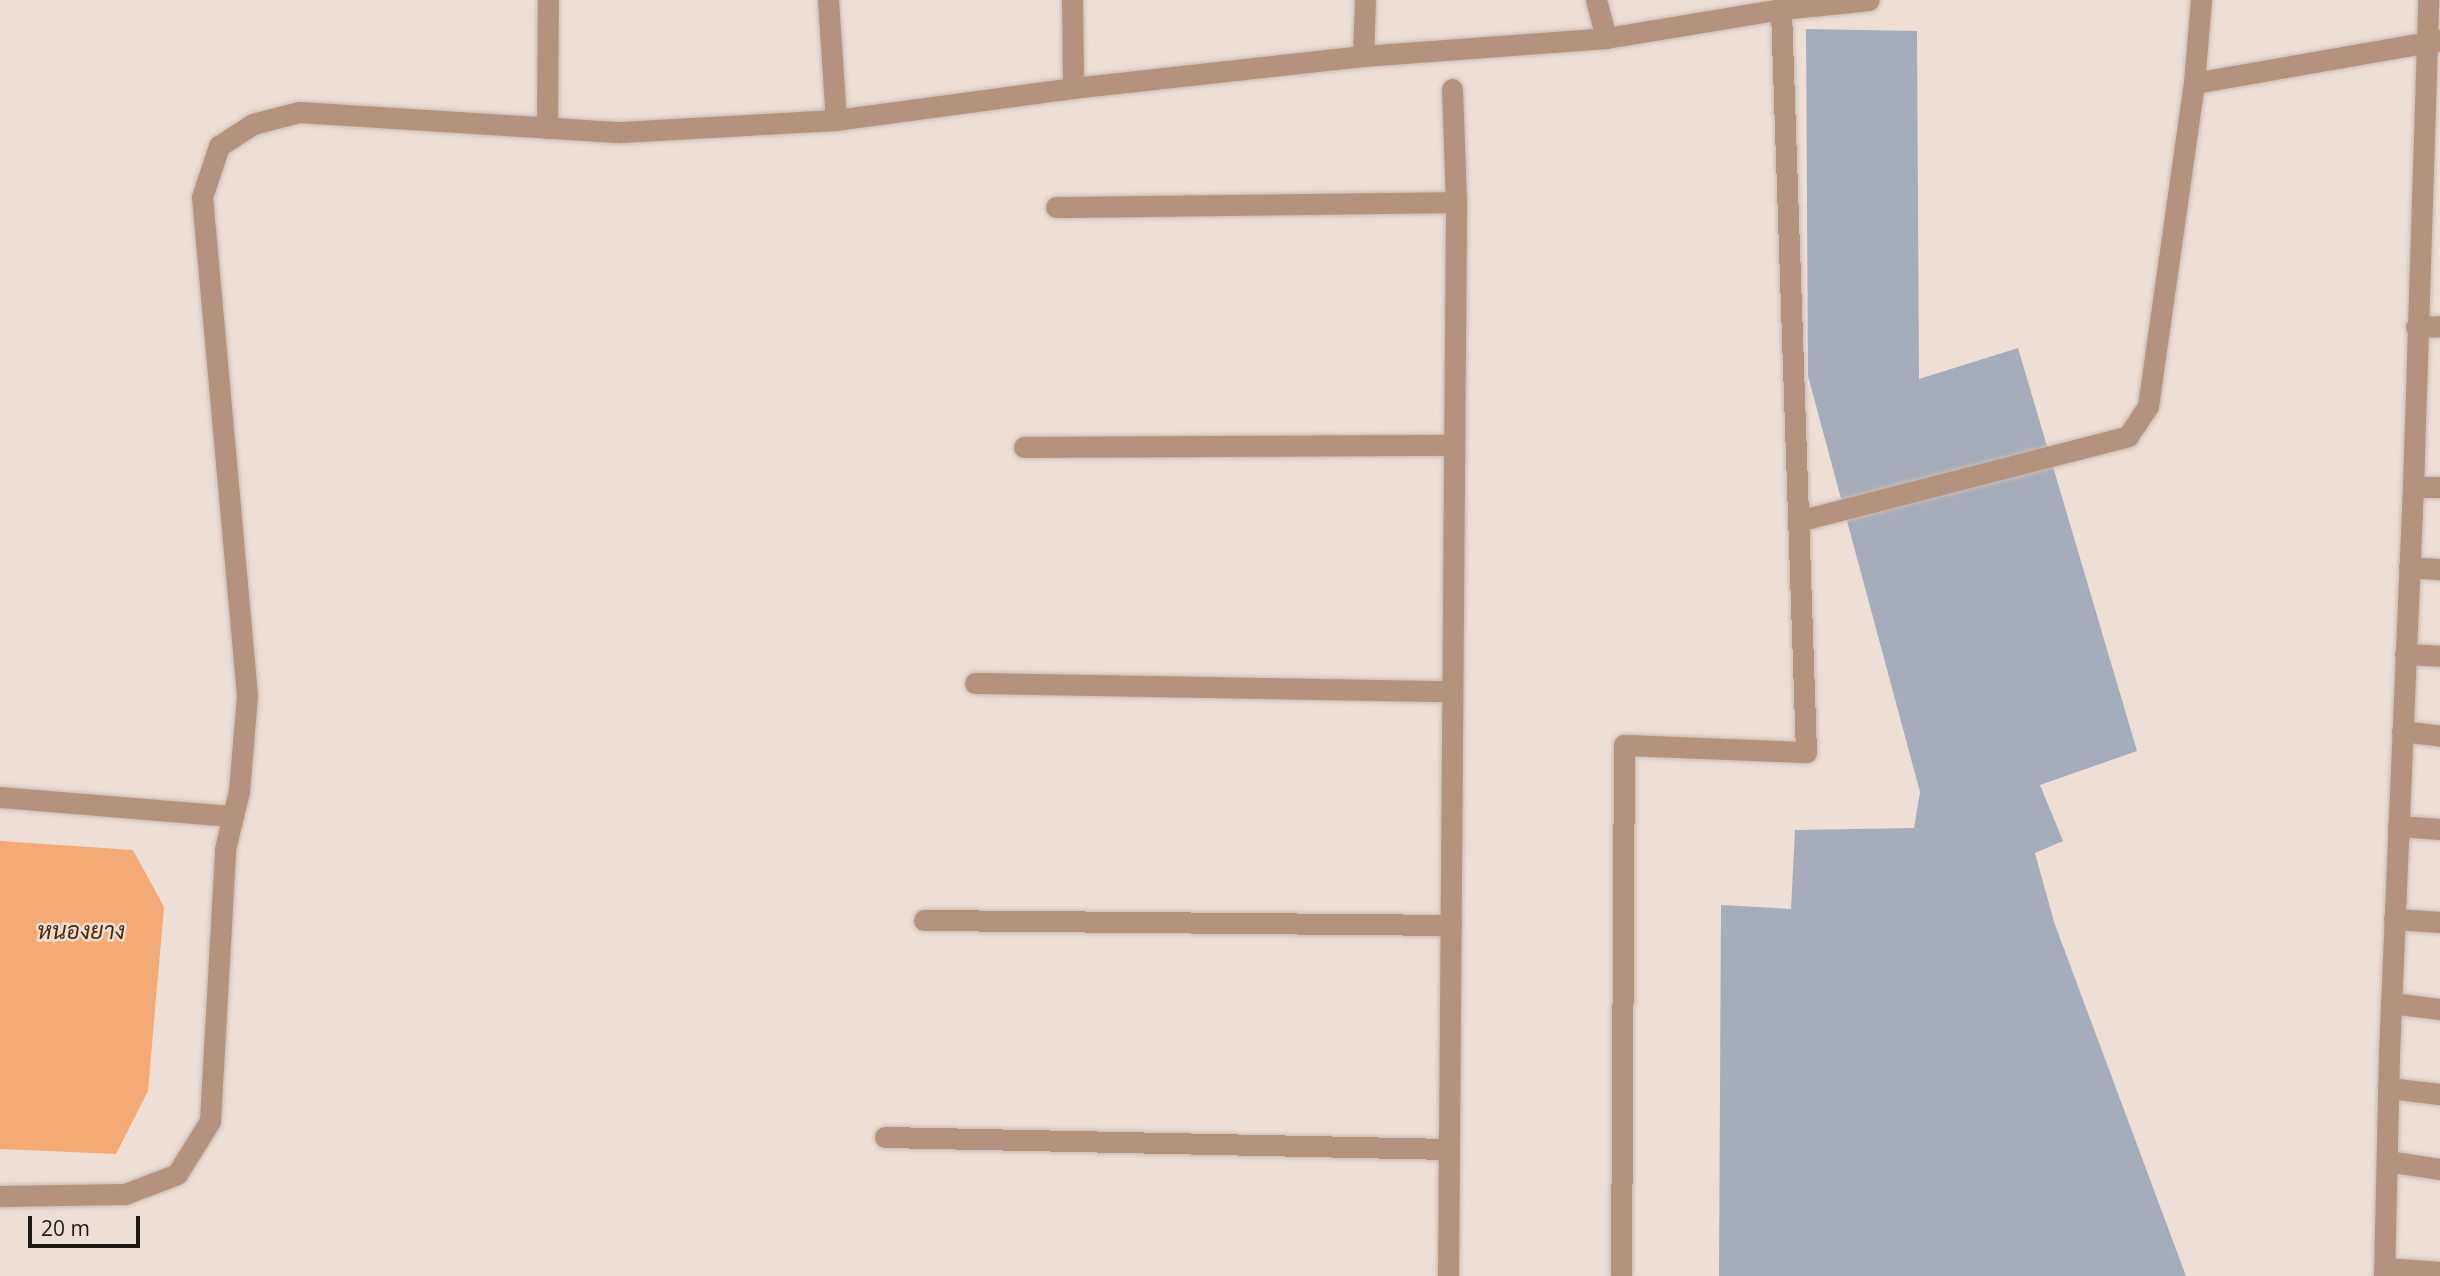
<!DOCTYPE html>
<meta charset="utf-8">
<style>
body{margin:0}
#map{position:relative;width:2440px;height:1276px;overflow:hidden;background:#eedfd6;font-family:"Open Sans",Sarabun,sans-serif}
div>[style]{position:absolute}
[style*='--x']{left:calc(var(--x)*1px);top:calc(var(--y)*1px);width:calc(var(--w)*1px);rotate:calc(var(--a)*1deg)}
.water>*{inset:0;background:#f4aa75}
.building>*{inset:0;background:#a5adba}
.roads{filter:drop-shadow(0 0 2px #c9bbb3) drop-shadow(0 0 2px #c9bbb3)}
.minor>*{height:21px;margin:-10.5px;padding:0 10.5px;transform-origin:10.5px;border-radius:10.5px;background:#b3937d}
span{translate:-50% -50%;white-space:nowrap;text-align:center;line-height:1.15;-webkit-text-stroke:5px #eedfd6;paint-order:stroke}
.water-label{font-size:23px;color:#562800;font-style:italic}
.scale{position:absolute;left:28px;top:1216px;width:112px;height:32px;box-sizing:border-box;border:4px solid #1f1916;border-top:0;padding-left:9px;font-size:21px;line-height:24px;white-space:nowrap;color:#1f1916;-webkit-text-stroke:5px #eedfd6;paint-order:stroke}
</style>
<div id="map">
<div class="water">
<i style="clip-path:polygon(0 841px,133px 850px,164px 907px,148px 1091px,116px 1154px,0 1149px)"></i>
</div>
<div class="building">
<i style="clip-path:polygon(1806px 29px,1917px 31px,1919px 379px,2018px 348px,2137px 751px,2040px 785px,2063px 841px,2035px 853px,2054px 922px,2186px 1276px,1719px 1276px,1721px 905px,1791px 909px,1795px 830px,1914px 828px,1920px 792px,1808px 376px)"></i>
</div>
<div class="roads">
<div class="minor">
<i style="--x:828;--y:0;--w:120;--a:86.2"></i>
<i style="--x:1072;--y:0;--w:88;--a:89.3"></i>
<i style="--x:1596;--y:0;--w:39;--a:75"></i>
<i style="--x:1363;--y:56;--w:56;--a:-88"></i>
<i style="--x:2194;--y:83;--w:250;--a:-9.9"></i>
<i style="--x:547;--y:128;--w:128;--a:-89.6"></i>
<i style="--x:1056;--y:207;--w:400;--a:-0.7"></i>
<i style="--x:2416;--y:327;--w:24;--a:-2"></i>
<i style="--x:1024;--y:447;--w:430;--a:-0.3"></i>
<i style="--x:2413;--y:487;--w:27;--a:0"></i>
<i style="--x:1798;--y:521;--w:341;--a:-14.4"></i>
<i style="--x:2128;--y:436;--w:36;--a:-56"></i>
<i style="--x:2148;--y:406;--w:326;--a:-81.9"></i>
<i style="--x:2194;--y:83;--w:83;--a:-85.2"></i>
<i style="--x:2409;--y:567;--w:31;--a:4"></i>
<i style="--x:2405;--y:654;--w:35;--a:3"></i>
<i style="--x:975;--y:683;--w:477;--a:1"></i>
<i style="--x:2402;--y:731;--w:38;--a:7"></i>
<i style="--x:0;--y:797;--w:233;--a:4.7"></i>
<i style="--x:2398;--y:826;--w:42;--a:4.1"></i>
<i style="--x:2394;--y:919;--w:46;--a:3.7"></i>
<i style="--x:924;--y:920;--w:527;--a:0.54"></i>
<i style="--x:2391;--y:1003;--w:49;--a:7"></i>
<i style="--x:2388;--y:1088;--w:52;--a:6.6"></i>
<i style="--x:885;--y:1137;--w:564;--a:1.22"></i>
<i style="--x:2387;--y:1161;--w:54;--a:8.6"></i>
<i style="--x:0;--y:1196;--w:125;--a:-0.9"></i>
<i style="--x:125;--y:1194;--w:56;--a:-21"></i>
<i style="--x:177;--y:1174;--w:62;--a:-58.1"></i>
<i style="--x:210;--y:1121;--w:272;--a:-86.8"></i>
<i style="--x:225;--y:849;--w:60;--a:-76.4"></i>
<i style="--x:239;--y:791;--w:96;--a:-85.2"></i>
<i style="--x:247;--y:695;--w:500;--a:-95.16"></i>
<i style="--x:202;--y:197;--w:54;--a:-71.6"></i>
<i style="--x:219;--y:146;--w:40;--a:-32.9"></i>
<i style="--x:253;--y:124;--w:48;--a:-14.6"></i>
<i style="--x:299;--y:112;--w:322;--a:3.6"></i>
<i style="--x:620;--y:132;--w:216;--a:-3.2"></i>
<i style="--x:836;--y:120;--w:239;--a:-7.7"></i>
<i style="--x:1073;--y:88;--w:292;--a:-6.3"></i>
<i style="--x:1363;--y:56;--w:244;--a:-4.2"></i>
<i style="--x:1606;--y:38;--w:177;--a:-9.4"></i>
<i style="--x:1781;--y:9;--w:88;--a:-5.8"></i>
<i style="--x:2385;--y:1268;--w:55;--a:4.2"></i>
<i style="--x:1448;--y:1276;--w:1074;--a:-89.57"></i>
<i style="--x:1456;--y:202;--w:113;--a:-92"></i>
<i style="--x:1621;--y:1276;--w:531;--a:-89.68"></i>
<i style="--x:1624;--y:745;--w:182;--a:2.2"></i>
<i style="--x:1806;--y:752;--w:743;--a:-91.93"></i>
<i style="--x:2384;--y:1276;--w:222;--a:-88.7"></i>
<i style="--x:2389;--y:1054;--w:568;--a:-87.58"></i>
<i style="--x:2413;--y:487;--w:487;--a:-88.2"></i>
</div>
</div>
<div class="water-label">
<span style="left:81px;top:930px">หนองยาง</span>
</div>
<div class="scale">20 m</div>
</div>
